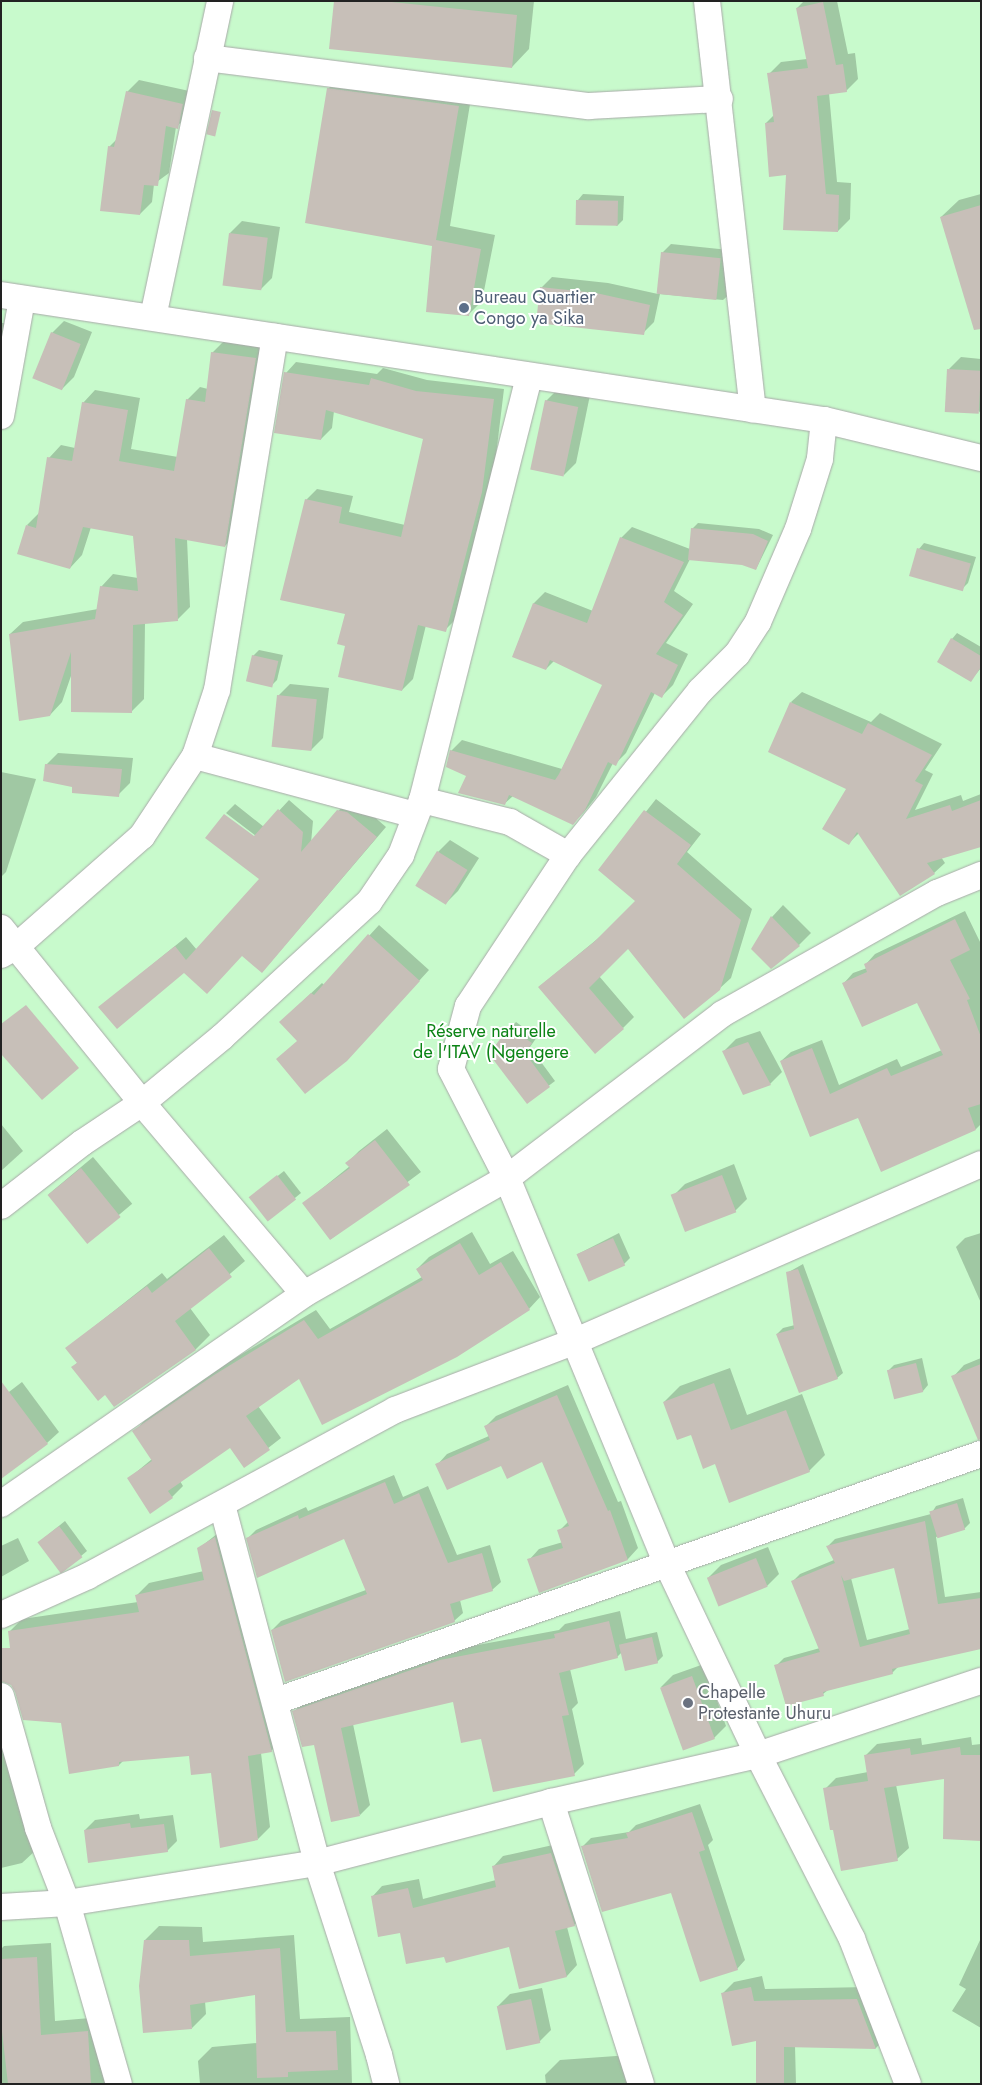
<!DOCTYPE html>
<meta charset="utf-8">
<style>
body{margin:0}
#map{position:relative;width:982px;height:2085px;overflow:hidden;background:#f2efe9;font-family:Jost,sans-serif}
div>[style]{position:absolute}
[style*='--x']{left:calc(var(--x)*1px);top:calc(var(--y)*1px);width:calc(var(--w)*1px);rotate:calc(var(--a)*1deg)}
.park>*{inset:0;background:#c8facc;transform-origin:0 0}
.shadow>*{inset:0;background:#0003;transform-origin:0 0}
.building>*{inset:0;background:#c7bfb8;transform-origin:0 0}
.roads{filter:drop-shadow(0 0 1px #a9a9a9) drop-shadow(0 0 1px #a9a9a9)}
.street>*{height:26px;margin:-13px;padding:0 13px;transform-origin:13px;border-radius:13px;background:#fff}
.dots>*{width:14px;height:14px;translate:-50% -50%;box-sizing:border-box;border:2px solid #fff;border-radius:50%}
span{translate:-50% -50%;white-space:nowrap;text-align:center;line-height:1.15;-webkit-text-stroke:4px #fff;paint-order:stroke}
.service-label{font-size:18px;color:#4e5e75}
.left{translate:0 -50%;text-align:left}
.park-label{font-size:18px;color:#0c8416}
.worship-label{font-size:18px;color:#5b616d}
.frame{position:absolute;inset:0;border:2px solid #222;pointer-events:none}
</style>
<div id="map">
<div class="park">
<i style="left:1px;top:1px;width:980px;height:2083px"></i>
</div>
<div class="shadow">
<i style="clip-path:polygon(336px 1px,534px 1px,529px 49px,512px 67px)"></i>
<i style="clip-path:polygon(804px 1px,837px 1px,848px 54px,855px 53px,858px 79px,846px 91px,829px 93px,837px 182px,851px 183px,850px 219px,838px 231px,787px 174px,766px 123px,774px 115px,769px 74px,781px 62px,807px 59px,797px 8px)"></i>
<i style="clip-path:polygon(342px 75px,472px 92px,450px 226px,495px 235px,482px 301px,468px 315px,433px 245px,328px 89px)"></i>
<i style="clip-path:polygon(139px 80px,194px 92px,189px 115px,176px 127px,169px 173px,154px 184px,152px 202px,140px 214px,109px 147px,117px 139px,127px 92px)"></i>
<i style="clip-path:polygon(583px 194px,624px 196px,623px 220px,617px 226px,578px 200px)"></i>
<i style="clip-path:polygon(981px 194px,981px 321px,941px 217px,959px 200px)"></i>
<i style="clip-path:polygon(242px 221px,280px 227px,272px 278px,260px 290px,230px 233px)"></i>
<i style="clip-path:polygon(671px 244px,729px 250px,732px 292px,723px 300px,660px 294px,654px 322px,643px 333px,541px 288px,552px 277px,608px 283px,658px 294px,662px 253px)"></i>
<i style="clip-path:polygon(64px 321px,92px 332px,74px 377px,62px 389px,52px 333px)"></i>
<i style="clip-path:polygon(1px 323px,5px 323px,1px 380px)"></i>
<i style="clip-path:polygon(225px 340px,268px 346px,237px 533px,225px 546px,187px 539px,190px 607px,178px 619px,145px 623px,144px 699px,131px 712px,72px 673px,62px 702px,50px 715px,10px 634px,23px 622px,98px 609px,101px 587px,113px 574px,138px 578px,134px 535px,91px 527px,82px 555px,70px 568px,27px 525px,39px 513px,49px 458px,61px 445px,75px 448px,83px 403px,95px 390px,140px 398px,131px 449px,178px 457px,187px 400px,200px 387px,208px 389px,212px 353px)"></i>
<i style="clip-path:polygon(961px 357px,981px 359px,981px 414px,949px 369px)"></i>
<i style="clip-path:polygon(296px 362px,377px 374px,383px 368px,427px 380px,504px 389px,493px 480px,456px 619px,445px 630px,426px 625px,413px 679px,402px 690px,347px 645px,346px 613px,306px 500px,317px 489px,353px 496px,349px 512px,405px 525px,425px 438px,334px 411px,332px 428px,321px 439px,286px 373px)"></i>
<i style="clip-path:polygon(558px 389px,590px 395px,576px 463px,564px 475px,546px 401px)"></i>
<i style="clip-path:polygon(698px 523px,759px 529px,773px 535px,756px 569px,742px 563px,690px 559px,674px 591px,693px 604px,666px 643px,688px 654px,673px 685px,662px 696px,655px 693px,626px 753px,615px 764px,613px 763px,596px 797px,584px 812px,573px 823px,513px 796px,504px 804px,468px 775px,451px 751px,462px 740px,562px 769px,604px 684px,554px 661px,546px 669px,513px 656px,534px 603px,545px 592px,593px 611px,621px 538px,632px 527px,690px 549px,692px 529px)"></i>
<i style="clip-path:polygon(924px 543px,976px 557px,968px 583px,962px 589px,919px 549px)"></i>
<i style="clip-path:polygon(957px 633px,981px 647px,981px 668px,971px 680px,952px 639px)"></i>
<i style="clip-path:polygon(259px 650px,283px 655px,277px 680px,271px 686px,253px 656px)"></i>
<i style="clip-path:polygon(290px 684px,329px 688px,323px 738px,311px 750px,278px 696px)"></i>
<i style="clip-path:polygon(802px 692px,871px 722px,880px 713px,942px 744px,925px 770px,933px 774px,915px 810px,961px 795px,963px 801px,981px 794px,981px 844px,941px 857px,945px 863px,934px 873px,859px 833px,849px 843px,847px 789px,791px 702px)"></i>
<i style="clip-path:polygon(58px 753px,133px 758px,130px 783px,118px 795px,73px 786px,46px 765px)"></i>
<i style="clip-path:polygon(1px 772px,36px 779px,6px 872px,1px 877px)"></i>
<i style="clip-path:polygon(656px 799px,701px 834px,687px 852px,752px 909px,731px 978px,719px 989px,628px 947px,599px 976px,634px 1017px,623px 1028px,539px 987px,607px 931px,636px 901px,600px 870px)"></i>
<i style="clip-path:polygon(289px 800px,313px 821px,311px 843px,348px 800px,357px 802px,386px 827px,262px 972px,243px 954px,184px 972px,99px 1008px,186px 937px,197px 950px,261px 879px,260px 839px,226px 813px,235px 804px,264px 827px)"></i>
<i style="clip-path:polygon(450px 840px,479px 858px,458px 891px,446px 903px,417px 885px,438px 852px)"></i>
<i style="clip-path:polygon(783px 905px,811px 933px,799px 945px,753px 949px,772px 917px)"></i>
<i style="clip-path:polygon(965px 911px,981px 944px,981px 1124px,976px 1129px,858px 1117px,781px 1061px,791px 1052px,822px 1040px,839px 1085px,897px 1059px,901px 1067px,942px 1050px,918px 1001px,844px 983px,853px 973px,867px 968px,866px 964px,875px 954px)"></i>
<i style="clip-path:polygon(379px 925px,429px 970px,357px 1049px,298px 1040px,291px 1012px,322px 983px,324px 985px)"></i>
<i style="clip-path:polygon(516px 1022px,537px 1037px,530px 1047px,555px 1081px,527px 1102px,510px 1028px)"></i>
<i style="clip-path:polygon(760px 1031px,782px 1072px,770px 1084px,724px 1051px,736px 1039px)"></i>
<i style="clip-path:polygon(1px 1124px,23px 1151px,1px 1171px)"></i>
<i style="clip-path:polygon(387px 1129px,421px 1172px,331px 1239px,304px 1203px,350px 1166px,347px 1163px,359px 1151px)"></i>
<i style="left:93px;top:1157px;width:61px;height:58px;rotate:50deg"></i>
<i style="clip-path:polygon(734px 1164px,747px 1199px,735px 1211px,673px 1196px,685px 1184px)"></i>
<i style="clip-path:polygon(284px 1171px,301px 1193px,268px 1220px,256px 1193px)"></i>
<i style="clip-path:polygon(472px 1232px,490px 1264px,513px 1251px,540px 1297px,529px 1309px,299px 1377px,258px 1406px,281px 1438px,245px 1466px,230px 1446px,180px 1481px,183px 1486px,172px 1497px,128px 1479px,152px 1459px,134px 1432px,145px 1420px,227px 1363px,316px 1310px,330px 1329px,422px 1277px,417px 1269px,429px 1257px)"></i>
<i style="clip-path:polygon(619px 1233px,630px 1258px,624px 1264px,578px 1254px)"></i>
<i style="clip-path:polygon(981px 1233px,981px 1303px,956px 1247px,965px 1238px)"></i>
<i style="clip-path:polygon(224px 1235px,245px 1261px,190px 1308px,210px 1335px,196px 1349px,114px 1406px,105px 1393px,73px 1367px,78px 1362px,67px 1348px,162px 1273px,167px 1279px)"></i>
<i style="clip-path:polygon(803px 1264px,843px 1373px,837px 1378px,777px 1334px,783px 1328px,795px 1325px,787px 1273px)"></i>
<i style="clip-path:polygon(922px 1358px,928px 1385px,923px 1391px,895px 1398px,888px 1371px,894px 1365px)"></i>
<i style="clip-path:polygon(981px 1358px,981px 1417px,953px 1377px,964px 1365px)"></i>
<i style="clip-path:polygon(730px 1368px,747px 1415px,802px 1394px,825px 1455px,809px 1471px,716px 1462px,664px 1402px,680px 1386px)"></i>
<i style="clip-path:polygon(22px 1382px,59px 1432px,47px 1443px,1px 1398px)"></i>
<i style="clip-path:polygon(568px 1385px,618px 1502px,621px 1501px,638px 1548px,628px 1559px,540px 1591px,529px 1560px,539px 1549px,563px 1542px,559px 1531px,569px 1521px,543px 1461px,437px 1465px,447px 1454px,489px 1436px,485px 1427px,496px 1416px)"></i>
<i style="clip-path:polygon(394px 1475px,403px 1497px,428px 1486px,457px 1555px,490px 1545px,501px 1582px,492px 1590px,460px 1600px,463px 1613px,454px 1621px,272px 1630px,281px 1621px,366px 1590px,344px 1537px,248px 1538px,256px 1530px,306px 1507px,308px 1511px)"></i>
<i style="clip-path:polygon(evenodd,963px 1498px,970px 1523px,964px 1529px,936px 1537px,945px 1597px,981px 1592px,981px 1648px,900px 1665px,892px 1673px,828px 1690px,823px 1694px,776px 1666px,784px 1658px,820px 1648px,793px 1581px,800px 1574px,834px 1560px,828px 1546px,835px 1539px,931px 1514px,936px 1506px,963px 1498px,895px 1566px,910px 1629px,867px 1640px,851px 1578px,895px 1566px)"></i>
<i style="clip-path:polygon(65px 1521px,87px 1551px,81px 1556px,39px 1542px)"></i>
<i style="clip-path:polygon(227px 1526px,284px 1738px,271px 1751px,261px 1753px,270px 1827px,258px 1839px,212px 1772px,190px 1755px,124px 1760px,119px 1765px,13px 1685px,1px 1681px,1px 1663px,13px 1661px,9px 1632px,22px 1619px,138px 1602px,137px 1595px,149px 1583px,204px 1571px,198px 1549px)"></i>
<i style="clip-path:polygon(18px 1538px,29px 1561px,1px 1577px,1px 1546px)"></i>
<i style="clip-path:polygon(768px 1547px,779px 1574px,767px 1586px,709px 1577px,721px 1565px)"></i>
<i style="clip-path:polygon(620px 1611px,626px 1639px,657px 1632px,663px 1656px,657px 1662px,622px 1652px,617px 1657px,570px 1669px,578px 1703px,572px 1709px,584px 1764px,574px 1774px,482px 1738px,454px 1700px,353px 1724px,370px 1805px,360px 1815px,294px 1712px,304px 1701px,451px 1650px,559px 1630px,565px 1624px)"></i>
<i style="clip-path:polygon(704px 1664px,726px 1726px,714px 1738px,661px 1687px,673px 1675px)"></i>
<i style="clip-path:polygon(1px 1696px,35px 1851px,22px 1863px,1px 1868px)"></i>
<i style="clip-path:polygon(971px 1737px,972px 1745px,981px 1744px,981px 1839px,945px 1777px,896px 1785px,909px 1848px,897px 1859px,825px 1789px,836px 1778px,868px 1772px,866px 1755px,877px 1744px,921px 1738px,922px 1745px)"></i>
<i style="clip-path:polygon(700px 1804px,713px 1840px,708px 1845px,745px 1960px,737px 1969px,672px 1892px,582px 1847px,591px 1838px,629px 1832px,636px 1825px)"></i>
<i style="clip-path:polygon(139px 1814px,140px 1819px,173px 1815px,177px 1841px,167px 1851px,85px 1830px,95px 1820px)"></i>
<i style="clip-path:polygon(562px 1843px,585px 1915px,574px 1925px,567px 1927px,577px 1965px,567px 1976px,520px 1987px,510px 1945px,445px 1955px,401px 1931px,372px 1897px,382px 1886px,419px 1879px,423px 1899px,496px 1880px,493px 1867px,503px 1856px)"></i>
<i style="clip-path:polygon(159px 1926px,202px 1927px,203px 1942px,294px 1935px,300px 2019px,350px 2017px,352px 2084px,200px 2084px,198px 2061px,212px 2047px,257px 2043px,256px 1993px,205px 2001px,206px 2014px,192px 2028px,145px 1940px)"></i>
<i style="clip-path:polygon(981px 1938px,981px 2028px,952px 2011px,966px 1989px,959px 1985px)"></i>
<i style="clip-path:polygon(51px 1943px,55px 2021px,102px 2017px,107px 2084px,1px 2084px,1px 1949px,4px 1946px)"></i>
<i style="clip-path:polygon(762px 1976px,765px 1989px,868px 1987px,887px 2036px,876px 2048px,795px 2046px,796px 2084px,757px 2084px,757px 2039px,722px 1994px,734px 1982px)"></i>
<i style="clip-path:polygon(542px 1988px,551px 2030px,539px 2042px,498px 2006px,510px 1994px)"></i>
<i style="clip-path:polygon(630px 2055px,635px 2084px,546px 2084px,545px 2075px,560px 2060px)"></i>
</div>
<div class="building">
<i style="clip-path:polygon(334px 1px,382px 1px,517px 15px,512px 68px,329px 49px)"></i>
<i style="clip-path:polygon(823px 2px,836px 65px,843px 64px,847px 92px,817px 96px,826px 194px,839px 195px,838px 232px,783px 230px,786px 175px,769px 177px,765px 123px,774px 122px,767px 73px,808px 68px,796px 8px)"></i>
<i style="clip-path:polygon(327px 88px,459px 106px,436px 240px,481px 249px,469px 316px,426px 312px,432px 246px,305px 223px)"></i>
<i style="clip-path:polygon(126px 91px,183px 104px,178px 129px,166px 126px,158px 186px,144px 185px,140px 215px,100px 211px,108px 146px,114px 147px)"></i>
<i style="left:212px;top:110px;width:9px;height:25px;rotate:13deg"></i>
<i style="left:576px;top:200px;width:42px;height:25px;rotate:1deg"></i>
<i style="clip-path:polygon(981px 205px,981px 329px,974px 330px,940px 217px)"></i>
<i style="left:229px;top:233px;width:39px;height:53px;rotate:7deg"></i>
<i style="left:661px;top:252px;width:60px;height:42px;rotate:6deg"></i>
<i style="clip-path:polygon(540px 287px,596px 293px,650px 305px,644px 335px,536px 323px)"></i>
<i style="left:51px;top:332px;width:32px;height:50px;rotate:22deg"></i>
<i style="clip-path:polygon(211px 352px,256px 358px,225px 547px,175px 538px,178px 621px,133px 625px,132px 713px,71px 712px,71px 652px,50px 716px,19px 721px,9px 634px,95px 619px,100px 586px,138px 591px,133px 536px,83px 527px,70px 569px,17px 554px,26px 525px,36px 528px,47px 457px,72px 461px,82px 402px,128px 410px,119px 461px,174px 471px,186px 399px,205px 402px)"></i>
<i style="left:947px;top:369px;width:34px;height:43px;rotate:3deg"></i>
<i style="clip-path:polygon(284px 372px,369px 385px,371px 378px,416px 391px,494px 399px,482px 492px,446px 632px,418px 625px,402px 691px,338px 677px,345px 646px,337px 644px,345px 614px,280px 600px,305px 499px,342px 507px,339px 523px,401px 537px,423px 439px,326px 410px,321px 440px,274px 433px)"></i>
<i style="left:545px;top:400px;width:34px;height:71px;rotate:12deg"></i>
<i style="clip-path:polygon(691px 528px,753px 534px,768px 541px,756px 570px,742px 565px,688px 560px)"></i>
<i style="clip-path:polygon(620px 537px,684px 562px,664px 602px,683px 615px,656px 654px,678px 665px,662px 698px,651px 692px,616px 766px,608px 762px,585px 810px,573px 825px,509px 795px,505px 805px,458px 793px,466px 776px,446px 767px,450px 750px,555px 780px,559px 774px,602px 685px,550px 660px,546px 670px,512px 657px,533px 603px,587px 623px)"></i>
<i style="left:917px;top:548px;width:56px;height:29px;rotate:16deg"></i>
<i style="clip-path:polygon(951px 638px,981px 656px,981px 667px,971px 682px,937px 662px)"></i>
<i style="left:252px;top:655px;width:27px;height:27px;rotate:13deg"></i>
<i style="left:277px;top:695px;width:40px;height:52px;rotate:6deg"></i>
<i style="clip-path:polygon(790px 702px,862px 734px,868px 723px,932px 755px,915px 781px,923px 785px,906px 819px,950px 805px,952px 811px,981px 800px,981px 847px,927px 863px,935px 874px,900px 896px,857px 832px,849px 845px,822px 829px,846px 789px,768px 752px)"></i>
<i style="clip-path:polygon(45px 764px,122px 769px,119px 797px,72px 793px,72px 787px,43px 781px)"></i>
<i style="clip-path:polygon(278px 809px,303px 832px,301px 852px,337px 810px,347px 812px,377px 837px,262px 973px,242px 956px,207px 994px,184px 973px,117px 1029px,98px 1007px,175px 946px,186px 960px,259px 879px,205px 838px,224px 814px,254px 836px)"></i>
<i style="clip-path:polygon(644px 810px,691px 845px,677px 864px,741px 920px,720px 990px,684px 1019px,628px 949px,589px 988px,624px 1029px,595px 1054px,538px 987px,594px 942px,635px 901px,598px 870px)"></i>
<i style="left:437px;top:851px;width:36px;height:41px;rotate:32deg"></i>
<i style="clip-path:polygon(771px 916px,800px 946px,771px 969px,751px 949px)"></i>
<i style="clip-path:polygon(955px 919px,970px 950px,950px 960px,970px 999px,967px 1000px,981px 1037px,981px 1104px,968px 1108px,976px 1130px,881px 1172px,858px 1118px,810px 1137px,780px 1061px,812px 1048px,830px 1094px,887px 1068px,891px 1076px,943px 1055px,917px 1003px,862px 1027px,842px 983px,867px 972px,864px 964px)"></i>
<i style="clip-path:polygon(368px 934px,420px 981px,347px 1061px,305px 1094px,276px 1059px,297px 1041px,279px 1022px,311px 993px,314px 995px)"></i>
<i style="clip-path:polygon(26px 1005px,79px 1068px,42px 1100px,1px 1054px,1px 1024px)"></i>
<i style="clip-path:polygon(509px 1027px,532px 1043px,525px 1053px,550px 1087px,527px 1104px,489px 1054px)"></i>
<i style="clip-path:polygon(748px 1042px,771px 1085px,743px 1095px,722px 1051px)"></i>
<i style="clip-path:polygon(375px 1140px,410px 1185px,330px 1240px,302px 1203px,350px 1168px,345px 1163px)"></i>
<i style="left:81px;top:1168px;width:63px;height:43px;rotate:51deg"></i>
<i style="left:277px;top:1175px;width:31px;height:36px;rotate:52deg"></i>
<i style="left:722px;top:1175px;width:40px;height:55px;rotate:69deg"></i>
<i style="left:613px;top:1238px;width:30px;height:40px;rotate:66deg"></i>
<i style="clip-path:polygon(460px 1243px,479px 1275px,501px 1262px,530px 1310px,457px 1357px,322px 1425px,299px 1379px,246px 1416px,270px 1450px,244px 1468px,230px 1448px,168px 1491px,173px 1498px,150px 1514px,127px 1478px,152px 1461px,132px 1431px,214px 1375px,304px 1320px,318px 1339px,423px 1280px,416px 1269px)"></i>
<i style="clip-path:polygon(209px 1248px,232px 1277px,175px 1321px,196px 1350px,114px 1407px,105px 1395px,98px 1401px,71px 1367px,77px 1363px,65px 1348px,147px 1286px,152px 1293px)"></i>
<i style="clip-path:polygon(798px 1269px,838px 1379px,799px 1393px,776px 1334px,794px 1329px,786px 1272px)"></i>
<i style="left:916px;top:1363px;width:30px;height:30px;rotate:76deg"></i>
<i style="clip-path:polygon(981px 1364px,981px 1439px,978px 1440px,951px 1376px)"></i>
<i style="clip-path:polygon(1px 1381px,48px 1444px,1px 1479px)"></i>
<i style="clip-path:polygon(714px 1383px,731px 1430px,786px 1410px,810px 1472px,729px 1503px,715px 1464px,703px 1469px,691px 1435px,677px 1440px,663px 1402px)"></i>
<i style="clip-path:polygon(557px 1395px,608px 1511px,610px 1510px,628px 1560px,539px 1593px,527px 1559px,563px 1548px,557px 1530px,569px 1526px,542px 1462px,507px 1479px,501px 1466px,447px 1490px,435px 1464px,490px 1440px,484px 1426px)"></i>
<i style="clip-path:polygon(385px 1482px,394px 1504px,419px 1493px,448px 1563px,482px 1553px,493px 1591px,450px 1604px,455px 1622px,285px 1682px,271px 1630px,367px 1594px,344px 1539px,257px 1578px,246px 1538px,298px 1515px,299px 1519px)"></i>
<i style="left:957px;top:1503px;width:28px;height:29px;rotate:73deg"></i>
<i style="clip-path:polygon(evenodd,925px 1521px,938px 1604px,981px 1598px,981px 1649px,892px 1669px,893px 1674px,823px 1692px,824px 1696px,786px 1706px,774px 1665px,820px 1652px,791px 1581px,835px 1563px,826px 1546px,925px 1521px,894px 1568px,910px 1634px,860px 1647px,841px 1575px,844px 1581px,894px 1568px)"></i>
<i style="left:59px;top:1526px;width:39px;height:27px;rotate:53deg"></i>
<i style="clip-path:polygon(215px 1537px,272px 1752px,248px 1756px,258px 1840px,220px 1848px,211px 1773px,191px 1775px,189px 1756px,119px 1762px,119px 1766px,69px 1774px,61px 1723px,23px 1720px,15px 1692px,11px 1685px,1px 1681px,1px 1648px,10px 1648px,8px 1631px,139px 1612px,135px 1595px,204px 1580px,197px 1548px)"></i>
<i style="left:756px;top:1558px;width:31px;height:53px;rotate:68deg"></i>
<i style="clip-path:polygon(609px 1621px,618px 1658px,559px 1673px,569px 1715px,562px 1716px,575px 1776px,493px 1792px,481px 1739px,461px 1743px,453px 1702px,341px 1728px,360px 1816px,331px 1822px,314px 1745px,302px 1747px,292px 1711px,440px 1660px,555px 1638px,554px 1634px)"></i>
<i style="left:652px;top:1637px;width:27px;height:34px;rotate:77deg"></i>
<i style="left:692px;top:1676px;width:67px;height:34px;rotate:70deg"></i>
<i style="clip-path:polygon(960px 1747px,961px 1755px,981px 1755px,981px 1841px,943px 1839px,944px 1779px,884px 1788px,898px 1861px,841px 1871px,833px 1830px,830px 1830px,823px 1788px,868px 1781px,864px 1755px,910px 1748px,911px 1755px)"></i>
<i style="clip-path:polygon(692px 1812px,705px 1850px,699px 1852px,738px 1970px,700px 1982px,671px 1893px,602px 1912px,581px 1846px,628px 1838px,626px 1833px)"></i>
<i style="clip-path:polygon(130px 1823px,131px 1828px,164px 1824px,168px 1852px,88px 1863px,84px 1830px)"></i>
<i style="clip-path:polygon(551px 1853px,575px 1926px,555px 1931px,567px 1977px,519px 1989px,509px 1947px,446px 1963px,444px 1957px,406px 1964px,400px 1933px,378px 1937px,371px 1896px,408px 1888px,413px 1908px,496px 1887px,492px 1866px)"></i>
<i style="clip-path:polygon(144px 1940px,189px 1940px,190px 1956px,280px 1948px,286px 2032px,336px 2031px,338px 2070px,288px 2072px,288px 2077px,257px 2078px,255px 1995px,190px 2005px,192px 2029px,143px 2033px,139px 1986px)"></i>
<i style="clip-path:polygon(37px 1957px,41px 2035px,88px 2031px,91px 2084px,8px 2084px,1px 2023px,1px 1959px)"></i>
<i style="clip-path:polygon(751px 1987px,754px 2001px,857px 1999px,876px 2049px,784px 2047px,784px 2084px,756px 2084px,756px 2041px,732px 2046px,721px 1993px)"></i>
<i style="left:531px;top:1999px;width:45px;height:35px;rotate:78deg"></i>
</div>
<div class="roads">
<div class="street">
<i style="--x:707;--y:1;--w:411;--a:83.6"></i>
<i style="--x:207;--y:58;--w:385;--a:7.2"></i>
<i style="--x:589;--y:106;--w:131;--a:-3.1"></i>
<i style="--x:1;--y:295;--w:832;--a:8.64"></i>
<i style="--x:824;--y:420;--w:162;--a:13.6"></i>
<i style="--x:153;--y:317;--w:323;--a:-78"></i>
<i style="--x:1;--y:416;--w:119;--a:-79.8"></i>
<i style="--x:824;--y:420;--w:39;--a:96"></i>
<i style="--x:820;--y:459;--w:73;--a:107.4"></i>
<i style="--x:798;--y:529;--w:101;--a:113.3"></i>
<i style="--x:758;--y:622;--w:38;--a:123"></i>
<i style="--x:737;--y:654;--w:52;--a:135"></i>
<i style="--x:700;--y:691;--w:211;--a:128.8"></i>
<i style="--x:568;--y:855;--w:181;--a:123.5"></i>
<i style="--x:468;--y:1006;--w:65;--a:105.1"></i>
<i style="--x:451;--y:1069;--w:123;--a:62.8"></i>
<i style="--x:507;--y:1178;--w:420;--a:67.5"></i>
<i style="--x:668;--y:1566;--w:209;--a:64.5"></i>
<i style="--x:758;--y:1755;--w:207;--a:62.9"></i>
<i style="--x:852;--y:1939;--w:155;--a:68.9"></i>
<i style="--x:195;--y:756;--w:228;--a:15"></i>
<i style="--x:422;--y:800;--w:91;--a:14"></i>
<i style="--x:510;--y:822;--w:67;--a:29.6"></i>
<i style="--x:1;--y:928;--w:225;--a:51.1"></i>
<i style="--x:142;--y:1103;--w:250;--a:49.7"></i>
<i style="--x:1;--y:955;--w:20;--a:-30"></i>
<i style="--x:18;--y:945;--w:165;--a:-41.3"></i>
<i style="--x:142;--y:836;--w:96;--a:-56.5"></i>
<i style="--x:195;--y:756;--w:70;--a:-71.6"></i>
<i style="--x:217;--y:690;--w:358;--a:-80.7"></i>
<i style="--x:1;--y:1206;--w:103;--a:-37.9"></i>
<i style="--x:82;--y:1143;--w:72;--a:-33.7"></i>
<i style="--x:142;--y:1103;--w:104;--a:-39.5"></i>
<i style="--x:222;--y:1037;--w:200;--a:-42.6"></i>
<i style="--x:369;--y:902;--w:57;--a:-55.8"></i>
<i style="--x:401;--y:855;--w:59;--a:-69.1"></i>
<i style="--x:422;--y:800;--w:437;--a:-75.8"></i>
<i style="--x:1;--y:1504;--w:369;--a:-34.7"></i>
<i style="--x:304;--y:1294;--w:234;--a:-29.7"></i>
<i style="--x:507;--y:1178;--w:270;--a:-37.3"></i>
<i style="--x:722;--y:1014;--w:247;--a:-29.4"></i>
<i style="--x:937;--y:893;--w:48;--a:-22.2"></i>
<i style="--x:222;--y:1505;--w:370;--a:75.1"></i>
<i style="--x:317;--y:1863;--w:202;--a:72.1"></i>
<i style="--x:379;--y:2055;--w:30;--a:76"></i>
<i style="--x:1;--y:1615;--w:95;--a:-24.1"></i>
<i style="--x:88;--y:1576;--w:349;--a:-28.4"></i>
<i style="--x:395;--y:1410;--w:194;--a:-20.9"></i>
<i style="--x:576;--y:1341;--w:442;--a:-23.6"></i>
<i style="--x:1;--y:1696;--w:137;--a:74.3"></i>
<i style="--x:38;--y:1828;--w:80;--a:68.9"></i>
<i style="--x:67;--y:1903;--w:188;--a:74"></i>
<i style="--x:276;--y:1701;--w:747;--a:-19.31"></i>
<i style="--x:551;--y:1802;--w:296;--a:72.3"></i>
<i style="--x:1;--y:1907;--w:66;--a:-3.5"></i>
<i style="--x:67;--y:1903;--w:253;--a:-9.1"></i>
<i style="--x:317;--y:1863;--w:242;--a:-14.6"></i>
<i style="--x:551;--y:1802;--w:212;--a:-12.8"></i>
<i style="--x:758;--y:1755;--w:235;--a:-18.4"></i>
</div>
</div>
<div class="dots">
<i style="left:464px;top:308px;background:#5c6f8a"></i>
<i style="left:688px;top:1703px;background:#6b7280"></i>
</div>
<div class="service-label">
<span class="left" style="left:474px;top:308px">Bureau Quartier<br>Congo ya Sika</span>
</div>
<div class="park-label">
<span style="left:491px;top:1042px">Réserve naturelle<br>de l'ITAV (Ngengere</span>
</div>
<div class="worship-label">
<span class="left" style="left:698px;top:1703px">Chapelle<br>Protestante Uhuru</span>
</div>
<div class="frame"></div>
</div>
